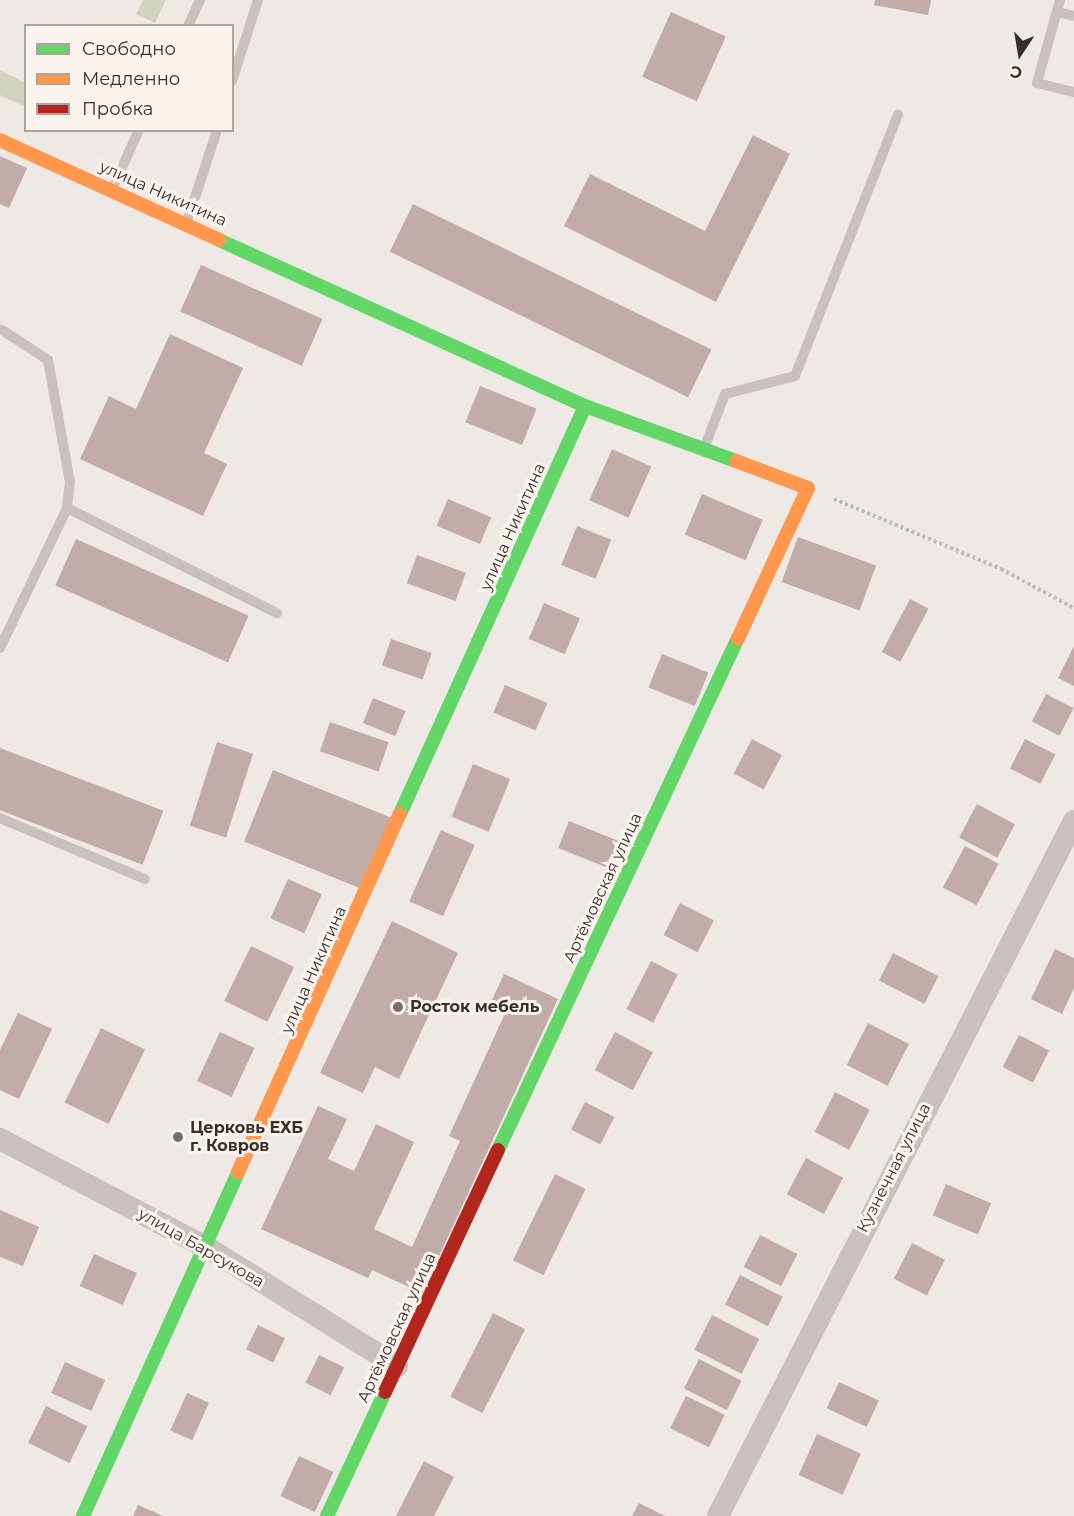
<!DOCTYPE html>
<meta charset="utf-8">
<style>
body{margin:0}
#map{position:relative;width:1074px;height:1516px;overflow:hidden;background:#eee9e5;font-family:Montserrat,sans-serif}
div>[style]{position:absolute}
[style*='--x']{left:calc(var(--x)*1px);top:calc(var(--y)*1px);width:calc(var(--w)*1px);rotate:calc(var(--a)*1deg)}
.green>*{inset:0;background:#d1d3c0}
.building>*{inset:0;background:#c1aca7;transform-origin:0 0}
.path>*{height:4px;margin-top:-2px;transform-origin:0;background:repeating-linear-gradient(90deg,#c0bab6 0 3px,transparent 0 6px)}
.lane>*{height:10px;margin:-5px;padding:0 5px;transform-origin:5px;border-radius:5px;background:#c8c1bd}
.street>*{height:22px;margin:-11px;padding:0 11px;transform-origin:11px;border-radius:11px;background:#c8c1bd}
.fast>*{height:14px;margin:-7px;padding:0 7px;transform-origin:7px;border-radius:7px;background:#63d668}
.slow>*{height:14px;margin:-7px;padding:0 7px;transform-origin:7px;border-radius:7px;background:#ff974d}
.jam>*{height:14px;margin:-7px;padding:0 7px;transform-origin:7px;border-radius:7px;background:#b3261e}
.dots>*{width:16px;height:16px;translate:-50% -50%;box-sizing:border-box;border:3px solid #faf3ed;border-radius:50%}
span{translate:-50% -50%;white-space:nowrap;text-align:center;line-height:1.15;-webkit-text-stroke:6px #faf3ed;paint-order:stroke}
.street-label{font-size:16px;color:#392e2b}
.poi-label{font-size:16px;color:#392e2b;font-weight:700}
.left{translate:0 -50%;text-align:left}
.legend{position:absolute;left:24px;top:24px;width:210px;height:108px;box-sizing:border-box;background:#faf3ed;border:2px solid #ada49f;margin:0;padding:8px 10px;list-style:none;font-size:18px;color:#392e2b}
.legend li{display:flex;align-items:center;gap:12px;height:30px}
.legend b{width:30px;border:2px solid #ada49f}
.north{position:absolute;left:990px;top:24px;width:60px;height:60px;-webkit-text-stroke:4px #faf3ed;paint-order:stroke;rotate:192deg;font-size:16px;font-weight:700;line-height:24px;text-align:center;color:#392e2b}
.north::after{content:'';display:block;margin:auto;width:21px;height:27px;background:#392e2b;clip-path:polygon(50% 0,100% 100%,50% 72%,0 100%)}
</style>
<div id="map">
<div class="green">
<i style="clip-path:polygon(143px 0,166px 0,155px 23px,136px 14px)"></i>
<i style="clip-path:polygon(0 70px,25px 83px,25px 107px,0 95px)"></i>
</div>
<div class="building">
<i style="clip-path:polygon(875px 0,931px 0,928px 15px,874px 5px)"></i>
<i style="left:671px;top:12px;width:60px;height:71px;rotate:24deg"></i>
<i style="clip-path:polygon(753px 135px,790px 154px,716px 302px,564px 226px,590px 174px,705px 231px)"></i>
<i style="clip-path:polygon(0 156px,27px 168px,9px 208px,0 204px)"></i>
<i style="left:413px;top:204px;width:332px;height:53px;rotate:26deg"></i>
<i style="left:201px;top:265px;width:133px;height:51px;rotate:24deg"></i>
<i style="clip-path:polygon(170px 334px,243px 368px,204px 453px,227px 464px,203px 516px,80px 459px,109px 396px,136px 409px)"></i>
<i style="left:480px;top:386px;width:61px;height:39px;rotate:22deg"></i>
<i style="left:612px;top:449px;width:43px;height:56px;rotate:24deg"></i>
<i style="left:702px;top:494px;width:66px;height:44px;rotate:23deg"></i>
<i style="left:448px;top:499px;width:47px;height:29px;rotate:23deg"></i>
<i style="left:577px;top:526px;width:37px;height:42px;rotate:22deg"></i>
<i style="left:798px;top:537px;width:83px;height:48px;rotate:20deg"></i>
<i style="left:76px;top:539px;width:189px;height:51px;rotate:24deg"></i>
<i style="left:417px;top:555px;width:52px;height:30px;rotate:20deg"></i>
<i style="left:910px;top:599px;width:21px;height:60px;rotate:28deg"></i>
<i style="left:544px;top:603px;width:39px;height:39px;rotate:23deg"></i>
<i style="left:391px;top:639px;width:43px;height:28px;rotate:19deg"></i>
<i style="clip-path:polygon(1074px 646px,1074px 686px,1058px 678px)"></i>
<i style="left:662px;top:654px;width:50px;height:36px;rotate:22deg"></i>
<i style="left:505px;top:685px;width:46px;height:30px;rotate:23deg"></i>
<i style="left:1046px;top:694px;width:31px;height:31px;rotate:27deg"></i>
<i style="left:373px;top:698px;width:35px;height:27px;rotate:22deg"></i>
<i style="left:330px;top:722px;width:62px;height:31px;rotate:19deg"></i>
<i style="left:752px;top:739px;width:34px;height:39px;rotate:28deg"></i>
<i style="left:1025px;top:739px;width:34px;height:33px;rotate:27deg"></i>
<i style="left:217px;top:742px;width:38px;height:88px;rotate:18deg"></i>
<i style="left:0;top:748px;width:175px;height:58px;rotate:21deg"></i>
<i style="left:473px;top:764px;width:40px;height:57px;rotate:22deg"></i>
<i style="left:273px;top:770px;width:129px;height:77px;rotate:22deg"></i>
<i style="left:977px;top:804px;width:43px;height:38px;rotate:28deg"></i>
<i style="left:569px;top:821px;width:54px;height:29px;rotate:22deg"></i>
<i style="left:441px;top:830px;width:37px;height:78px;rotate:24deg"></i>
<i style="left:965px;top:846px;width:38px;height:47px;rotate:28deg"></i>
<i style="left:288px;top:879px;width:37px;height:43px;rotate:24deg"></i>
<i style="left:680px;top:903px;width:38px;height:36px;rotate:27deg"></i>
<i style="clip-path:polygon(392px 921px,458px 953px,399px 1079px,375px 1067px,363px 1093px,320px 1073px)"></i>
<i style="left:251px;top:946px;width:48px;height:61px;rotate:26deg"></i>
<i style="clip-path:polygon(1055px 949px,1074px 958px,1074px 988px,1062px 1014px,1031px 999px)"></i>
<i style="left:893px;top:953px;width:51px;height:31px;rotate:27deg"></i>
<i style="left:651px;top:961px;width:30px;height:54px;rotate:27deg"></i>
<i style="clip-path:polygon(504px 974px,558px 999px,422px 1293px,372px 1270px,368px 1278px,261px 1229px,318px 1106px,347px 1119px,328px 1159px,354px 1171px,376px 1124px,414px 1142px,374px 1229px,412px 1247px,460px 1141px,449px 1136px,507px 1009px,491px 1002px)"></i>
<i style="clip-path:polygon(18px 1013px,52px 1029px,19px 1099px,0 1090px,0 1050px)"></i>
<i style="left:868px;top:1023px;width:46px;height:47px;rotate:27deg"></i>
<i style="left:101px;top:1028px;width:49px;height:83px;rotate:26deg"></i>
<i style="left:220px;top:1032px;width:38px;height:54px;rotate:25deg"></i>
<i style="left:615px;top:1032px;width:43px;height:43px;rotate:28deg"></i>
<i style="left:1019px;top:1035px;width:34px;height:36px;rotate:27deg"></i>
<i style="left:835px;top:1092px;width:39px;height:45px;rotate:27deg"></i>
<i style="left:585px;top:1102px;width:33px;height:31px;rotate:27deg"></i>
<i style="left:806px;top:1158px;width:42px;height:41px;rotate:28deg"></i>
<i style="left:555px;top:1174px;width:34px;height:96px;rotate:26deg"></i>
<i style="left:946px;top:1184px;width:49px;height:34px;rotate:23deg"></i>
<i style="clip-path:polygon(0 1210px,39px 1227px,23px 1266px,0 1257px)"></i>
<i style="left:760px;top:1235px;width:42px;height:36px;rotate:27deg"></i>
<i style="left:912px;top:1243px;width:37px;height:40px;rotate:27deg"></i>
<i style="left:94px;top:1254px;width:47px;height:35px;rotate:24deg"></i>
<i style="left:740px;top:1275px;width:48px;height:33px;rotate:27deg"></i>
<i style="left:493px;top:1313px;width:36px;height:94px;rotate:27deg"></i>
<i style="left:712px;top:1315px;width:53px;height:39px;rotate:27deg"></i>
<i style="left:258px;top:1325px;width:30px;height:27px;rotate:26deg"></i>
<i style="left:319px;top:1355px;width:28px;height:31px;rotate:26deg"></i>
<i style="left:699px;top:1359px;width:48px;height:33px;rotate:27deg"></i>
<i style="left:65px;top:1362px;width:44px;height:34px;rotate:24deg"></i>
<i style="left:839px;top:1382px;width:44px;height:29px;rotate:25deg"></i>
<i style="left:187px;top:1393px;width:24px;height:41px;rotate:24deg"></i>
<i style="left:686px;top:1396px;width:43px;height:36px;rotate:26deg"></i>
<i style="left:46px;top:1406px;width:46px;height:41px;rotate:26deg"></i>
<i style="left:817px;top:1434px;width:48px;height:45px;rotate:24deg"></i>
<i style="left:299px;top:1456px;width:38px;height:44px;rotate:25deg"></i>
<i style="clip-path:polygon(424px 1461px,454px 1477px,434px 1516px,396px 1516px)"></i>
<i style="clip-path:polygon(639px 1503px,665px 1516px,632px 1516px)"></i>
<i style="clip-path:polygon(138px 1505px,163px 1516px,133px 1516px)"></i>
</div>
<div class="path">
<i style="--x:834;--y:499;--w:181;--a:22.7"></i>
<i style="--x:1001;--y:569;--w:83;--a:28.1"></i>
</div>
<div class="lane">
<i style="--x:1060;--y:0;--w:86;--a:105.5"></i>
<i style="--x:1037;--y:83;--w:38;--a:14"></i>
<i style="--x:1057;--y:12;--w:17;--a:13"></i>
<i style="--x:188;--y:26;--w:29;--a:-65"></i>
<i style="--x:232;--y:81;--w:85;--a:-72.2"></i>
<i style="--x:113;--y:187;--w:63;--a:-65.5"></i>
<i style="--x:187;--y:222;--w:97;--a:-71.9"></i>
<i style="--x:2;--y:330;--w:55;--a:33.1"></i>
<i style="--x:48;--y:360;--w:124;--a:79.8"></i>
<i style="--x:70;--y:482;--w:26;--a:97"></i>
<i style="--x:67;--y:508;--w:235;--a:26.6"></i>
<i style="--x:705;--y:446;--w:56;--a:-69"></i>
<i style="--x:725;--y:394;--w:72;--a:-14.4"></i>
<i style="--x:795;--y:376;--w:281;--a:-68.5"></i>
<i style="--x:0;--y:648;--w:155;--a:-64.4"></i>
<i style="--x:0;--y:818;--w:157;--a:22.8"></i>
</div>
<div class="street">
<i style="--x:0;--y:1139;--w:235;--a:27.7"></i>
<i style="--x:208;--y:1248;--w:223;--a:32"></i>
<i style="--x:718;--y:1516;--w:781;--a:-62.88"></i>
</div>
<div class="fast">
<i style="--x:219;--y:240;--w:402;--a:24.4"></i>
<i style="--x:585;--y:406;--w:161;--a:20"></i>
<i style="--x:400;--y:814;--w:448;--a:-65.6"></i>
<i style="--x:498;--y:1150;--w:565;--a:-64.89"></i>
<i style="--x:83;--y:1516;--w:377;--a:-65.7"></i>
<i style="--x:327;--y:1516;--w:137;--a:-64.9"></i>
</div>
<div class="slow">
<i style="--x:0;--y:140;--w:241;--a:24.5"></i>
<i style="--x:736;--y:461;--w:77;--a:20.6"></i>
<i style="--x:808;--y:488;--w:166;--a:115"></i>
<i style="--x:238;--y:1172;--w:393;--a:-65.7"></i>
</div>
<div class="jam">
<i style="--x:385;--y:1392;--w:267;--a:-65"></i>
</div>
<div class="dots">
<i style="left:398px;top:1007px;background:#786f6c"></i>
<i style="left:178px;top:1137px;background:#786f6c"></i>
</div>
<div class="street-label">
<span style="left:163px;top:194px;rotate:24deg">улица Никитина</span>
<span style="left:513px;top:527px;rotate:-66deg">улица Никитина</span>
<span style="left:603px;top:888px;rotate:-65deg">Артёмовская улица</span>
<span style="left:314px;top:970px;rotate:-66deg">улица Никитина</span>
<span style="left:894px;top:1168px;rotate:-63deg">Кузнечная улица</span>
<span style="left:201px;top:1248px;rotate:30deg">улица Барсукова</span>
<span style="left:397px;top:1328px;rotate:-65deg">Артёмовская улица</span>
</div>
<div class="poi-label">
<span class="left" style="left:410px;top:1007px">Росток мебель</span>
<span class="left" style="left:190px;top:1137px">Церковь ЕХБ<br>г. Ковров</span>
</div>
<ul class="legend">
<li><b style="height:8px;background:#63d668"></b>Свободно</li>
<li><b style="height:8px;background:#ff974d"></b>Медленно</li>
<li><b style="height:8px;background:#b3261e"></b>Пробка</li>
</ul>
<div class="north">С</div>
</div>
